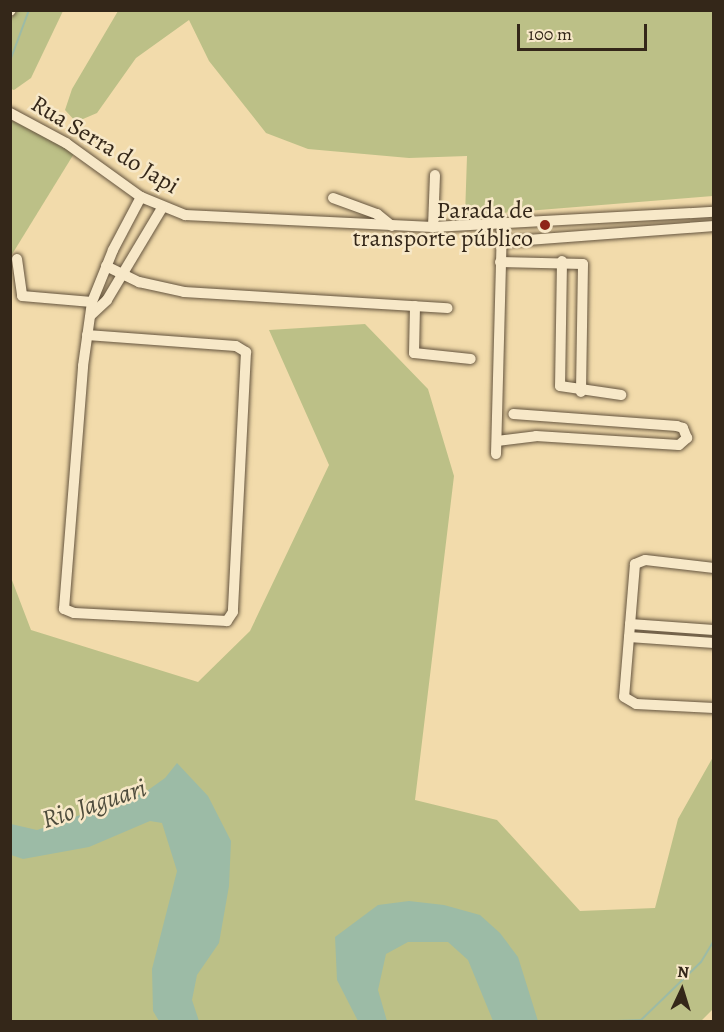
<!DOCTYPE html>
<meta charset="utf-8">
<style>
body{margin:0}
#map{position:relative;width:724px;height:1032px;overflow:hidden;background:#f2dbab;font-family:Alegreya,serif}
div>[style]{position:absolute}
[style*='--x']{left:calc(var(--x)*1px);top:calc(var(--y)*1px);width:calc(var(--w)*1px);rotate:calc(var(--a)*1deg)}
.green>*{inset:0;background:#bcc087}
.water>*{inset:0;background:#9cbba6}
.stream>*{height:2px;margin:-1px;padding:0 1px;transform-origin:1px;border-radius:1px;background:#9cbba6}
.roads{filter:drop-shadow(0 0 2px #64543e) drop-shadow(0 0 2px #64543e)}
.minor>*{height:10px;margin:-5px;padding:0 5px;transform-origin:5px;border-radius:5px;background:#f7e8c8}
.dots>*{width:16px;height:16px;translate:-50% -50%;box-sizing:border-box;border:3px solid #f7e8c8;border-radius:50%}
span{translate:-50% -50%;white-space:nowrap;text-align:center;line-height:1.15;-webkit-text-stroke:5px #f7e8c8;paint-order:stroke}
.street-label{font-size:24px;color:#342719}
.poi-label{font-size:24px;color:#342719}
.right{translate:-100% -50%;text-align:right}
.water-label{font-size:26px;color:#4e4c3c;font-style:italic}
.frame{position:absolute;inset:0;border:12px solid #342719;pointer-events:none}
.north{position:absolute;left:652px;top:960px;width:60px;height:60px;-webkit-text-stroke:4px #f7e8c8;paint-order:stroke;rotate:4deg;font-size:16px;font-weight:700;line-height:24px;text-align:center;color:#342719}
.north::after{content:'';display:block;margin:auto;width:21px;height:27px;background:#342719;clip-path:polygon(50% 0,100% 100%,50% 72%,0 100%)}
.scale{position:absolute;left:517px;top:24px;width:130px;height:27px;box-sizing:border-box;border:3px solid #342719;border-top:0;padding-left:8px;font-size:18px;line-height:21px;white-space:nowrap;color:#342719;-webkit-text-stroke:4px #f7e8c8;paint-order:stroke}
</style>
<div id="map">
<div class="green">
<i style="clip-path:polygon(16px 11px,63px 11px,31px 78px,14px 90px,11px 89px,10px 21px)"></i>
<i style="clip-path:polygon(118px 11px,713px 11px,713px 196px,465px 216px,467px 156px,409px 158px,308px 149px,266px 133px,209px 61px,189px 20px,136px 58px,97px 113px,76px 122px,65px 110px,72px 89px)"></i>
<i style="clip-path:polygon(11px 120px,75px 152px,11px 256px)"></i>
<i style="clip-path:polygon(365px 324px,428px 389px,454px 476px,415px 800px,497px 820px,580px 911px,655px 908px,678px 819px,713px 757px,713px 1009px,700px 1022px,11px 1021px,10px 575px,31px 630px,198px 682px,250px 631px,329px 465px,269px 330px)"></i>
</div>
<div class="water">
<i style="clip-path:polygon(177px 763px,208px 796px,231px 841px,229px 886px,219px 943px,197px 975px,192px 1000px,199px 1021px,159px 1021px,153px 1011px,152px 969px,177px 871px,162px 823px,150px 821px,89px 847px,23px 859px,11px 855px,11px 824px,37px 830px,144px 793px,165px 778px)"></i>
<i style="clip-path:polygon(409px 901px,444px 905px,480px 915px,500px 933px,518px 957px,538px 1021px,493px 1021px,468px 960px,448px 942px,408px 942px,386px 954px,378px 990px,387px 1021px,358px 1021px,337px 980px,335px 937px,378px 905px)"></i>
</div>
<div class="stream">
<i style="--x:10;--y:61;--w:54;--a:-69.6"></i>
<i style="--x:593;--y:1022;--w:48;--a:-2.4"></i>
<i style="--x:641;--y:1020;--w:83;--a:-44"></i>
<i style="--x:701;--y:962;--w:26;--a:-59"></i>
</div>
<div class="roads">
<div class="minor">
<i style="--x:10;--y:11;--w:1;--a:-45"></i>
<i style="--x:10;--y:113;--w:64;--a:28.2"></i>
<i style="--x:66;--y:143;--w:92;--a:35.8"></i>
<i style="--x:141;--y:197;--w:48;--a:22.2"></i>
<i style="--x:185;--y:215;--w:248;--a:2.8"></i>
<i style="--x:433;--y:227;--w:281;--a:-3.1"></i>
<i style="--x:333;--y:198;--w:47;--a:20"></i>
<i style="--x:377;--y:214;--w:19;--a:39"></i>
<i style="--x:433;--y:227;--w:52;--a:-87.8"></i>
<i style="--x:501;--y:242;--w:214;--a:-4.3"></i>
<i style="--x:17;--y:259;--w:37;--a:82"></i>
<i style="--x:22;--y:296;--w:70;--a:4.9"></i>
<i style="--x:562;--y:261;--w:125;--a:90.9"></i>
<i style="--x:560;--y:386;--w:62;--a:8.4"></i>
<i style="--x:500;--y:262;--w:83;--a:1.4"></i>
<i style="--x:583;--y:264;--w:128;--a:90.9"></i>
<i style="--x:106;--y:266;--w:37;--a:26"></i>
<i style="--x:139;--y:282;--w:46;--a:12.5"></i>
<i style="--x:184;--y:292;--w:264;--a:3.5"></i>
<i style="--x:415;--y:306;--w:47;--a:91.2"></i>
<i style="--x:414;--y:353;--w:57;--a:6"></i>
<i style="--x:91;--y:315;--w:22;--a:-43"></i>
<i style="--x:107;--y:300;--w:107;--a:-59.1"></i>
<i style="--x:87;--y:335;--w:149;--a:4.2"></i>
<i style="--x:236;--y:346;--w:12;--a:31"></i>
<i style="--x:246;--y:352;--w:260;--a:92.9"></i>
<i style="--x:233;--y:612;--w:11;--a:124"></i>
<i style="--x:227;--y:621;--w:153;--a:-177"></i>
<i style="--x:74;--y:613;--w:11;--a:-158"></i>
<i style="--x:64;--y:609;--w:244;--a:-85.5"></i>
<i style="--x:83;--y:366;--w:65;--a:-82"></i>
<i style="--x:92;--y:302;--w:56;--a:-68"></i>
<i style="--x:113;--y:250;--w:60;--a:-62.2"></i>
<i style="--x:497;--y:441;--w:39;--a:-7"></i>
<i style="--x:536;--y:436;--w:143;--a:3.6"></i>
<i style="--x:679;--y:445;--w:11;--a:-41"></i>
<i style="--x:687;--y:438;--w:11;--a:-112"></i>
<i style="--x:683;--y:428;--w:6;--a:-162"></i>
<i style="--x:677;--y:426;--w:164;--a:-175.8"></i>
<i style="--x:496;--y:454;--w:228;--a:-88.5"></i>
<i style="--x:714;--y:568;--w:69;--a:-173.4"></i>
<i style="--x:645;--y:560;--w:11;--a:158"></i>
<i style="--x:635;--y:564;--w:133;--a:94.7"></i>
<i style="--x:624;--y:697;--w:14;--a:30"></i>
<i style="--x:636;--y:704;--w:78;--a:2.9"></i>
<i style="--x:630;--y:624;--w:84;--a:4.1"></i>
<i style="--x:629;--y:637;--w:85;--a:4"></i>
</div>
</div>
<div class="dots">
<i style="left:545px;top:225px;background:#8f2418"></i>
</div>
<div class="street-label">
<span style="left:105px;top:145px;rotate:31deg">Rua Serra do Japi</span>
</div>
<div class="poi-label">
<span class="right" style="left:533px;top:225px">Parada de<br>transporte público</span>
</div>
<div class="water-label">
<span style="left:94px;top:804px;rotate:-18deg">Rio Jaguari</span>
</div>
<div class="frame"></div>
<div class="north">N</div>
<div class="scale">100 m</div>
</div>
